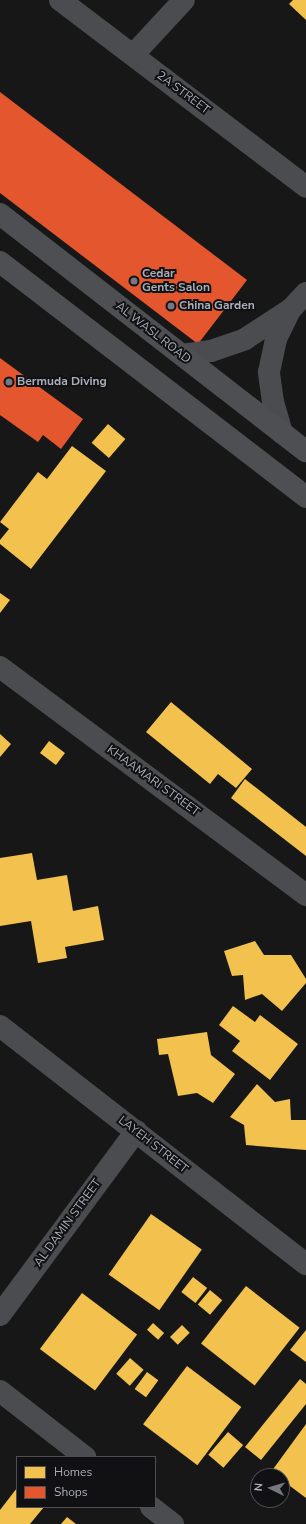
<!DOCTYPE html>
<style>
body{margin:0}
#map{position:relative;width:306px;height:1524px;overflow:hidden;background:#171717;font-family:"Nunito Sans",sans-serif}
div>[style]{position:absolute}
[style*='--x']{left:calc(var(--x)*1px);top:calc(var(--y)*1px);width:calc(var(--w)*1px);rotate:calc(var(--a)*1deg)}
.homes>*{inset:0;background:#f2c14e;transform-origin:0 0}
.shops>*{inset:0;background:#e4572e}
.minor>*{height:22px;margin:-11px;padding:0 11px;transform-origin:11px;border-radius:11px;background:#4b4c50}
.primary>*{height:22px;margin:-11px;padding:0 11px;transform-origin:11px;border-radius:11px;background:#4d4f52}
.dots>*{width:11px;height:11px;translate:-50% -50%;box-sizing:border-box;border:2px solid #111113;border-radius:50%}
span{translate:-50% -50%;white-space:nowrap;text-align:center;line-height:1.15;-webkit-text-stroke:4px #111113;paint-order:stroke}
.street-label{font-size:12px;color:#a8adb8}
.poi-label{font-size:12px;color:#a8adb8;font-weight:700}
.left{translate:0 -50%;text-align:left}
.legend{position:absolute;left:16px;top:1456px;width:140px;height:52px;box-sizing:border-box;background:#111113;border:1px solid #4d4f55;margin:0;padding:5px 7px;list-style:none;font-size:12px;color:#a8adb8}
.legend li{display:flex;align-items:center;gap:8px;height:20px}
.legend b{width:20px;border:1px solid #4d4f55}
.north{position:absolute;left:250px;top:1468px;width:40px;height:40px;box-sizing:border-box;background:#111113;border:1px solid #4d4f55;border-radius:50%;rotate:275deg;font-size:11px;font-weight:700;line-height:16px;text-align:center;color:#a8adb8}
.north::after{content:'';display:block;margin:auto;width:14px;height:18px;background:#757880;clip-path:polygon(50% 0,100% 100%,50% 72%,0 100%)}
</style>
<div id="map">
<div class="homes">
<i style="clip-path:polygon(293px 0,306px 0,306px 20px,289px 4px)"></i>
<i style="left:108px;top:424px;width:23px;height:25px;rotate:41deg"></i>
<i style="clip-path:polygon(72px 446px,106px 471px,31px 569px,0 544px,0 540px,9px 529px,0 522px,38px 472px,47px 479px)"></i>
<i style="clip-path:polygon(0 593px,10px 600px,0 613px)"></i>
<i style="clip-path:polygon(171px 702px,252px 769px,236px 788px,218px 774px,210px 784px,146px 732px)"></i>
<i style="clip-path:polygon(0 734px,11px 744px,0 757px)"></i>
<i style="left:49px;top:741px;width:20px;height:15px;rotate:37deg"></i>
<i style="clip-path:polygon(245px 779px,306px 827px,306px 856px,231px 798px)"></i>
<i style="clip-path:polygon(32px 853px,37px 880px,67px 875px,73px 911px,98px 906px,104px 940px,65px 947px,67px 958px,38px 963px,31px 921px,0 926px,0 858px)"></i>
<i style="clip-path:polygon(255px 941px,264px 955px,291px 955px,306px 979px,306px 983px,282px 1011px,262px 994px,245px 1000px,243px 975px,232px 976px,224px 951px)"></i>
<i style="clip-path:polygon(233px 1006px,255px 1022px,260px 1015px,298px 1044px,270px 1080px,232px 1051px,240px 1041px,219px 1025px)"></i>
<i style="clip-path:polygon(207px 1032px,211px 1055px,235px 1074px,213px 1103px,197px 1093px,178px 1096px,168px 1054px,159px 1055px,157px 1039px)"></i>
<i style="clip-path:polygon(257px 1084px,275px 1102px,290px 1099px,291px 1120px,306px 1120px,306px 1150px,246px 1145px,244px 1125px,230px 1117px)"></i>
<i style="left:151px;top:1214px;width:62px;height:74px;rotate:35deg"></i>
<i style="left:193px;top:1277px;width:18px;height:19px;rotate:38deg"></i>
<i style="left:246px;top:1286px;width:68px;height:73px;rotate:38deg"></i>
<i style="left:210px;top:1290px;width:16px;height:19px;rotate:40deg"></i>
<i style="left:82px;top:1293px;width:69px;height:70px;rotate:37deg"></i>
<i style="left:153px;top:1323px;width:15px;height:9px;rotate:42deg"></i>
<i style="left:182px;top:1325px;width:11px;height:17px;rotate:45deg"></i>
<i style="clip-path:polygon(306px 1330px,306px 1362px,290px 1350px)"></i>
<i style="left:130px;top:1358px;width:18px;height:21px;rotate:41deg"></i>
<i style="left:187px;top:1366px;width:68px;height:73px;rotate:37deg"></i>
<i style="left:147px;top:1372px;width:14px;height:21px;rotate:36deg"></i>
<i style="clip-path:polygon(300px 1379px,306px 1384px,306px 1404px,261px 1460px,245px 1447px)"></i>
<i style="clip-path:polygon(306px 1424px,306px 1498px,282px 1480px,282px 1476px,271px 1472px)"></i>
<i style="left:228px;top:1432px;width:20px;height:30px;rotate:41deg"></i>
<i style="clip-path:polygon(17px 1488px,17px 1507px,44px 1507px,30px 1524px,0 1524px,0 1510px)"></i>
<i style="clip-path:polygon(67px 1517px,76px 1524px,61px 1524px)"></i>
</div>
<div class="shops">
<i style="clip-path:polygon(0 92px,247px 280px,198px 344px,0 193px)"></i>
<i style="clip-path:polygon(0 358px,83px 419px,61px 449px,43px 435px,38px 442px,0 415px)"></i>
</div>
<div class="minor">
<i style="--x:60;--y:0;--w:309;--a:37.2"></i>
<i style="--x:133;--y:55;--w:75;--a:-47.2"></i>
<i style="--x:182;--y:355;--w:29;--a:-8"></i>
<i style="--x:211;--y:351;--w:36;--a:-19"></i>
<i style="--x:245;--y:339;--w:55;--a:-33.1"></i>
<i style="--x:291;--y:309;--w:22;--a:-47"></i>
<i style="--x:282;--y:433;--w:32;--a:-106"></i>
<i style="--x:273;--y:402;--w:30;--a:-98"></i>
<i style="--x:269;--y:372;--w:34;--a:-78"></i>
<i style="--x:276;--y:339;--w:32;--a:-64"></i>
<i style="--x:0;--y:667;--w:382;--a:36.7"></i>
<i style="--x:0;--y:1026;--w:388;--a:37.9"></i>
<i style="--x:0;--y:1315;--w:229;--a:-53.5"></i>
<i style="--x:0;--y:1391;--w:108;--a:37.8"></i>
<i style="--x:151;--y:1507;--w:28;--a:38"></i>
</div>
<div class="primary">
<i style="--x:0;--y:214;--w:387;--a:37.8"></i>
<i style="--x:0;--y:262;--w:386;--a:37.5"></i>
</div>
<div class="dots">
<i style="left:134px;top:281px;background:#757880"></i>
<i style="left:171px;top:306px;background:#757880"></i>
<i style="left:9px;top:382px;background:#757880"></i>
</div>
<div class="street-label">
<span style="left:183px;top:93px;rotate:37deg">2A STREET</span>
<span style="left:153px;top:333px;rotate:38deg">AL WASL ROAD</span>
<span style="left:153px;top:781px;rotate:36deg">KHAAMARI STREET</span>
<span style="left:153px;top:1145px;rotate:38deg">LAYEH STREET</span>
<span style="left:68px;top:1223px;rotate:-54deg">AL DAMIN STREET</span>
</div>
<div class="poi-label">
<span class="left" style="left:142px;top:281px">Cedar<br>Gents Salon</span>
<span class="left" style="left:179px;top:306px">China Garden</span>
<span class="left" style="left:17px;top:382px">Bermuda Diving</span>
</div>
<ul class="legend">
<li><b style="height:11px;background:#f2c14e"></b>Homes</li>
<li><b style="height:11px;background:#e4572e"></b>Shops</li>
</ul>
<div class="north">N</div>
</div>
